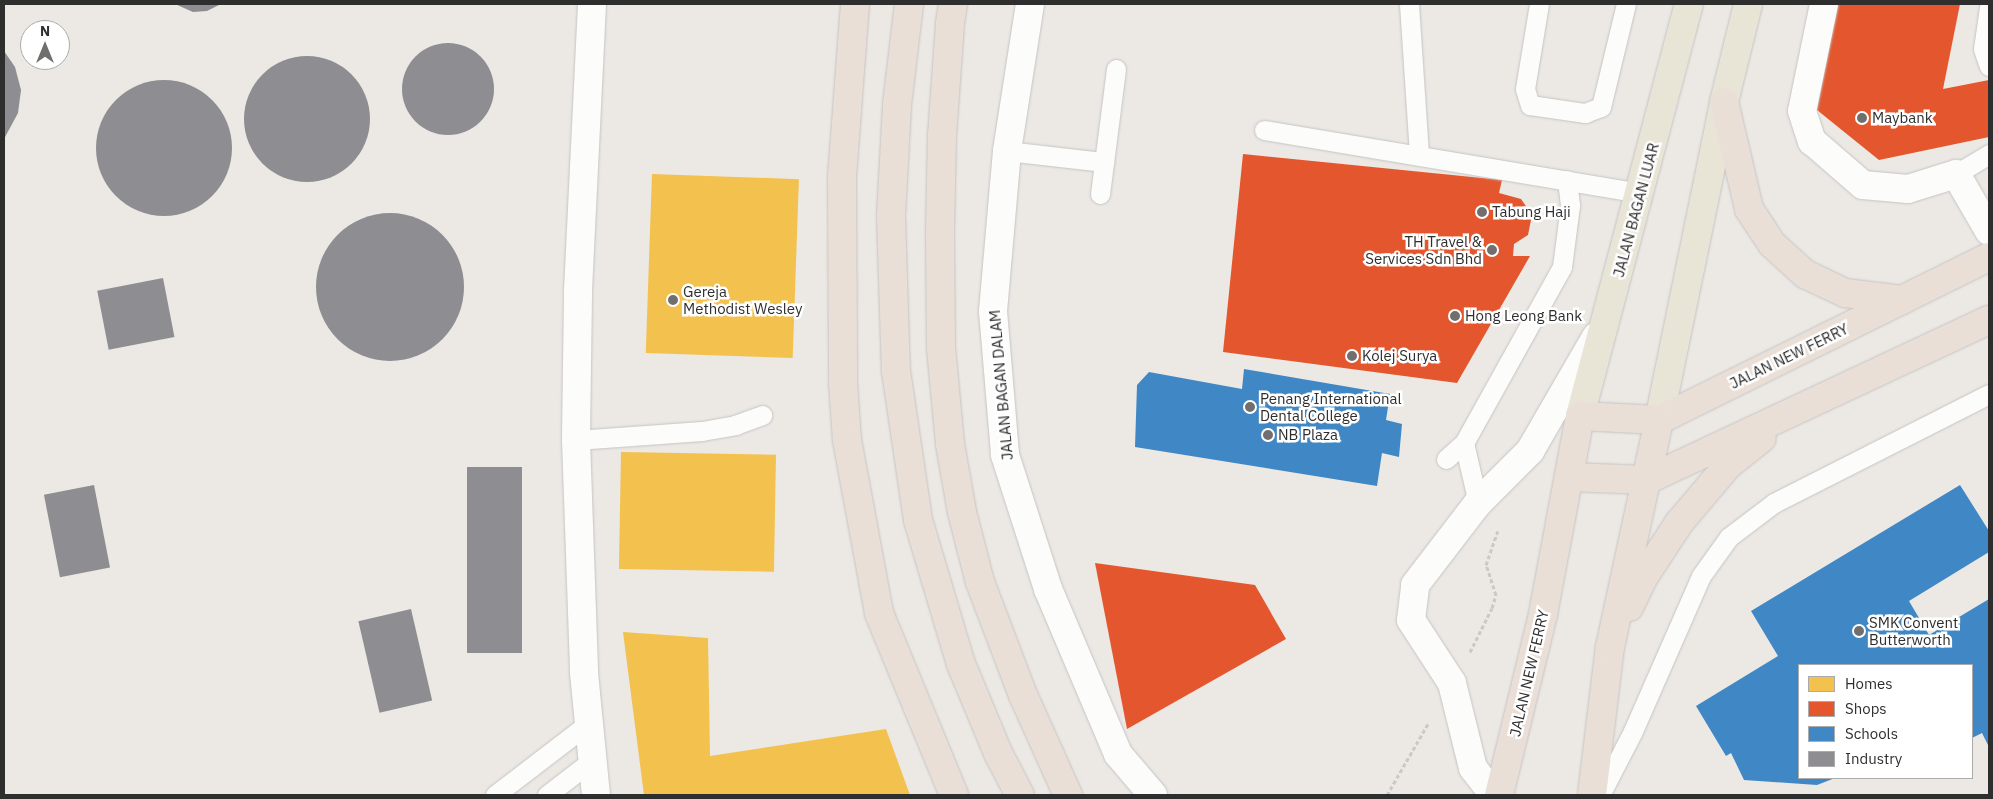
<!DOCTYPE html>
<style>
body{margin:0}
#map{position:relative;width:1993px;height:799px;overflow:hidden;background:#ece8e4;font-family:"IBM Plex Sans",sans-serif}
div>[style]{position:absolute}
[style*='--x']{left:calc(var(--x)*1px);top:calc(var(--y)*1px);width:calc(var(--w)*1px);rotate:calc(var(--a)*1deg)}
.homes>*{inset:0;background:#f2c14e;transform-origin:0 0}
.shops>*{inset:0;background:#e4572e}
.schools>*{inset:0;background:#3f88c5}
.industry>*{inset:0;background:#8d8d92;transform-origin:0 0}
.round{border-radius:50%}
.path>*{height:3px;margin-top:-1.5px;transform-origin:0;background:repeating-linear-gradient(90deg,#c9c9c8 0 4px,transparent 0 6.5px)}
.roads{filter:drop-shadow(0 0 1px #c5c4c5) drop-shadow(0 0 1px #c5c4c5)}
.lane>*{height:19px;margin:-9.5px;padding:0 9.5px;transform-origin:9.5px;border-radius:9.5px;background:#fcfcfb}
.street>*{height:28px;margin:-14px;padding:0 14px;transform-origin:14px;border-radius:14px;background:#fcfcfb}
.secondary>*{height:28px;margin:-14px;padding:0 14px;transform-origin:14px;border-radius:14px;background:#fcfcfb}
.primary>*{height:28px;margin:-14px;padding:0 14px;transform-origin:14px;border-radius:14px;background:#e8e4d6}
.highway>*{height:28px;margin:-14px;padding:0 14px;transform-origin:14px;border-radius:14px;background:#eadfd6}
.dots>*{width:14px;height:14px;translate:-50% -50%;box-sizing:border-box;border:2px solid #fff;border-radius:50%}
span{translate:-50% -50%;white-space:nowrap;text-align:center;line-height:1.15;-webkit-text-stroke:5px #fff;paint-order:stroke}
.poi-label{font-size:15px;color:#2e2e2e}
.left{translate:0 -50%;text-align:left}
.right{translate:-100% -50%;text-align:right}
.street-label{font-size:15px;color:#2e2e2e}
.frame{position:absolute;inset:0;border:5px solid #2e2e2e;pointer-events:none}
.legend{position:absolute;left:1798px;top:664px;width:175px;height:115px;box-sizing:border-box;background:#fff;border:1px solid #ababab;margin:0;padding:6px 9px;list-style:none;font-size:15px;color:#2e2e2e}
.legend li{display:flex;align-items:center;gap:10px;height:25px}
.legend b{width:25px;border:1px solid #ababab}
.north{position:absolute;left:20px;top:20px;width:50px;height:50px;box-sizing:border-box;background:#fff;border:1px solid #ababab;border-radius:50%;rotate:0deg;font-size:14px;font-weight:700;line-height:20px;text-align:center;color:#2e2e2e}
.north::after{content:'';display:block;margin:auto;width:18px;height:22px;background:#706f6e;clip-path:polygon(50% 0,100% 100%,50% 72%,0 100%)}
</style>
<div id="map">
<div class="homes">
<i style="left:652px;top:174px;width:147px;height:179px;rotate:2deg"></i>
<i style="left:621px;top:452px;width:155px;height:117px;rotate:1deg"></i>
<i style="clip-path:polygon(623px 632px,708px 638px,710px 756px,886px 729px,910px 795px,644px 795px)"></i>
</div>
<div class="shops">
<i style="clip-path:polygon(1838px 4px,1960px 4px,1943px 89px,1989px 80px,1989px 137px,1879px 160px,1817px 110px)"></i>
<i style="clip-path:polygon(1243px 154px,1502px 180px,1499px 193px,1521px 199px,1532px 215px,1528px 235px,1514px 244px,1513px 256px,1530px 256px,1457px 383px,1223px 352px)"></i>
<i style="clip-path:polygon(1095px 563px,1255px 585px,1286px 639px,1127px 729px)"></i>
</div>
<div class="schools">
<i style="clip-path:polygon(1244px 369px,1390px 394px,1386px 420px,1402px 424px,1399px 457px,1382px 453px,1377px 486px,1135px 447px,1137px 385px,1149px 372px,1242px 389px)"></i>
<i style="clip-path:polygon(1960px 485px,1989px 531px,1989px 552px,1909px 601px,1929px 635px,1989px 599px,1989px 747px,1982px 733px,1972px 738px,1972px 665px,1799px 665px,1799px 778px,1835px 778px,1817px 785px,1744px 780px,1731px 753px,1726px 756px,1696px 706px,1778px 656px,1751px 611px)"></i>
</div>
<div class="industry">
<i style="clip-path:polygon(175px 4px,221px 4px,207px 11px,193px 12px)"></i>
<i class="round" style="left:402px;top:43px;width:92px;height:92px"></i>
<i style="clip-path:polygon(4px 51px,15px 67px,21px 90px,18px 113px,4px 139px)"></i>
<i class="round" style="left:244px;top:56px;width:126px;height:126px"></i>
<i class="round" style="left:96px;top:80px;width:136px;height:136px"></i>
<i class="round" style="left:316px;top:213px;width:148px;height:148px"></i>
<i style="left:163px;top:278px;width:60px;height:67px;rotate:79deg"></i>
<i style="left:467px;top:467px;width:55px;height:186px"></i>
<i style="left:94px;top:485px;width:84px;height:51px;rotate:79deg"></i>
<i style="left:411px;top:609px;width:94px;height:54px;rotate:77deg"></i>
</div>
<div class="path">
<i style="--x:1470;--y:652;--w:49;--a:-63.4"></i>
<i style="--x:1492;--y:608;--w:14;--a:-73"></i>
<i style="--x:1496;--y:595;--w:32;--a:-108"></i>
<i style="--x:1486;--y:565;--w:36;--a:-71"></i>
<i style="--x:1387;--y:795;--w:84;--a:-60.1"></i>
</div>
<div class="roads">
<div class="lane">
<i style="--x:1409;--y:4;--w:152;--a:86.2"></i>
<i style="--x:1539;--y:4;--w:86;--a:99.4"></i>
<i style="--x:1525;--y:89;--w:17;--a:73"></i>
<i style="--x:1530;--y:105;--w:56;--a:8.3"></i>
<i style="--x:1585;--y:113;--w:17;--a:-21"></i>
<i style="--x:1601;--y:107;--w:106;--a:-76.4"></i>
<i style="--x:1989;--y:7;--w:42;--a:98.1"></i>
<i style="--x:1983;--y:49;--w:18;--a:71"></i>
<i style="--x:1264;--y:130;--w:382;--a:9.5"></i>
<i style="--x:1007;--y:151;--w:98;--a:6.5"></i>
<i style="--x:1956;--y:174;--w:39;--a:-31"></i>
<i style="--x:1100;--y:194;--w:126;--a:-82.7"></i>
<i style="--x:576;--y:440;--w:126;--a:-4.1"></i>
<i style="--x:702;--y:431;--w:34;--a:-10"></i>
<i style="--x:735;--y:425;--w:29;--a:-20"></i>
<i style="--x:1464;--y:443;--w:62;--a:76.9"></i>
<i style="--x:1446;--y:459;--w:24;--a:-42"></i>
<i style="--x:1464;--y:443;--w:201;--a:-60.9"></i>
<i style="--x:1562;--y:267;--w:63;--a:-82.6"></i>
<i style="--x:1570;--y:205;--w:25;--a:-97"></i>
<i style="--x:495;--y:795;--w:120;--a:-37.5"></i>
<i style="--x:547;--y:795;--w:59;--a:-37.5"></i>
<i style="--x:1600;--y:795;--w:72;--a:-62.7"></i>
<i style="--x:1633;--y:731;--w:169;--a:-66.3"></i>
<i style="--x:1701;--y:576;--w:48;--a:-54.3"></i>
<i style="--x:1729;--y:537;--w:56;--a:-37.1"></i>
<i style="--x:1774;--y:503;--w:241;--a:-26.9"></i>
</div>
<div class="street">
<i style="--x:592;--y:4;--w:290;--a:92.8"></i>
<i style="--x:578;--y:294;--w:146;--a:90.8"></i>
<i style="--x:576;--y:440;--w:233;--a:88"></i>
<i style="--x:584;--y:673;--w:123;--a:84.4"></i>
<i style="--x:1824;--y:4;--w:109;--a:101.6"></i>
<i style="--x:1802;--y:111;--w:32;--a:72"></i>
<i style="--x:1812;--y:141;--w:67;--a:40.8"></i>
<i style="--x:1863;--y:185;--w:45;--a:5.1"></i>
<i style="--x:1908;--y:189;--w:50;--a:-17.4"></i>
<i style="--x:1956;--y:174;--w:66;--a:59.9"></i>
<i style="--x:1494;--y:795;--w:34;--a:-128"></i>
<i style="--x:1473;--y:768;--w:88;--a:-103.9"></i>
<i style="--x:1452;--y:683;--w:75;--a:-123.1"></i>
<i style="--x:1411;--y:620;--w:35;--a:-83"></i>
<i style="--x:1415;--y:585;--w:103;--a:-52.5"></i>
<i style="--x:1478;--y:503;--w:74;--a:-45"></i>
<i style="--x:1530;--y:451;--w:132;--a:-59.9"></i>
</div>
<div class="secondary">
<i style="--x:1030;--y:4;--w:149;--a:98.9"></i>
<i style="--x:1007;--y:151;--w:161;--a:95"></i>
<i style="--x:993;--y:311;--w:144;--a:85.2"></i>
<i style="--x:1005;--y:455;--w:141;--a:72.2"></i>
<i style="--x:1048;--y:589;--w:179;--a:67"></i>
<i style="--x:1118;--y:754;--w:54;--a:49.5"></i>
</div>
<div class="primary">
<i style="--x:1580;--y:416;--w:426;--a:-75.2"></i>
<i style="--x:1659;--y:420;--w:325;--a:-78.4"></i>
<i style="--x:1724;--y:102;--w:101;--a:-76.2"></i>
</div>
<div class="highway">
<i style="--x:855;--y:4;--w:173;--a:94.3"></i>
<i style="--x:842;--y:177;--w:206;--a:89.7"></i>
<i style="--x:843;--y:383;--w:57;--a:86"></i>
<i style="--x:847;--y:440;--w:176;--a:79.5"></i>
<i style="--x:879;--y:613;--w:197;--a:67.6"></i>
<i style="--x:909;--y:4;--w:102;--a:96.8"></i>
<i style="--x:897;--y:105;--w:111;--a:93.1"></i>
<i style="--x:891;--y:216;--w:155;--a:88.2"></i>
<i style="--x:896;--y:371;--w:151;--a:81.6"></i>
<i style="--x:918;--y:520;--w:150;--a:73.4"></i>
<i style="--x:961;--y:664;--w:96;--a:67.4"></i>
<i style="--x:998;--y:753;--w:47;--a:62.4"></i>
<i style="--x:953;--y:4;--w:20;--a:99"></i>
<i style="--x:950;--y:24;--w:112;--a:94.1"></i>
<i style="--x:942;--y:136;--w:98;--a:91.2"></i>
<i style="--x:940;--y:234;--w:114;--a:89.5"></i>
<i style="--x:941;--y:348;--w:96;--a:84.6"></i>
<i style="--x:950;--y:444;--w:69;--a:80"></i>
<i style="--x:962;--y:512;--w:72;--a:75.6"></i>
<i style="--x:980;--y:582;--w:121;--a:69.2"></i>
<i style="--x:1023;--y:695;--w:110;--a:65.8"></i>
<i style="--x:1724;--y:102;--w:110;--a:76.8"></i>
<i style="--x:1749;--y:209;--w:42;--a:56.7"></i>
<i style="--x:1772;--y:244;--w:45;--a:42.3"></i>
<i style="--x:1805;--y:274;--w:44;--a:25.4"></i>
<i style="--x:1845;--y:293;--w:58;--a:6.9"></i>
<i style="--x:1570;--y:477;--w:77;--a:2.2"></i>
<i style="--x:1647;--y:480;--w:378;--a:-25.1"></i>
<i style="--x:1629;--y:607;--w:32;--a:-64"></i>
<i style="--x:1643;--y:578;--w:66;--a:-56.8"></i>
<i style="--x:1679;--y:523;--w:76;--a:-49.8"></i>
<i style="--x:1728;--y:465;--w:43;--a:-38.5"></i>
<i style="--x:1499;--y:795;--w:186;--a:-76.3"></i>
<i style="--x:1543;--y:614;--w:201;--a:-79.4"></i>
<i style="--x:1580;--y:416;--w:79;--a:2.9"></i>
<i style="--x:1659;--y:420;--w:368;--a:-26.3"></i>
<i style="--x:1592;--y:795;--w:149;--a:-83.1"></i>
<i style="--x:1610;--y:647;--w:232;--a:-77.8"></i>
</div>
</div>
<div class="dots">
<i style="left:1862px;top:118px;background:#706f6e"></i>
<i style="left:1482px;top:212px;background:#706f6e"></i>
<i style="left:1492px;top:250px;background:#706f6e"></i>
<i style="left:673px;top:300px;background:#706f6e"></i>
<i style="left:1455px;top:316px;background:#706f6e"></i>
<i style="left:1352px;top:356px;background:#706f6e"></i>
<i style="left:1250px;top:407px;background:#706f6e"></i>
<i style="left:1268px;top:435px;background:#706f6e"></i>
<i style="left:1859px;top:631px;background:#706f6e"></i>
</div>
<div class="poi-label">
<span class="left" style="left:1872px;top:118px">Maybank</span>
<span class="left" style="left:1492px;top:212px">Tabung Haji</span>
<span class="right" style="left:1482px;top:250px">TH Travel &amp;<br>Services Sdn Bhd</span>
<span class="left" style="left:683px;top:300px">Gereja<br>Methodist Wesley</span>
<span class="left" style="left:1465px;top:316px">Hong Leong Bank</span>
<span class="left" style="left:1362px;top:356px">Kolej Surya</span>
<span class="left" style="left:1260px;top:407px">Penang International<br>Dental College</span>
<span class="left" style="left:1278px;top:435px">NB Plaza</span>
<span class="left" style="left:1869px;top:631px">SMK Convent<br>Butterworth</span>
</div>
<div class="street-label">
<span style="left:1636px;top:210px;rotate:-75deg">JALAN BAGAN LUAR</span>
<span style="left:1789px;top:356px;rotate:-26deg">JALAN NEW FERRY</span>
<span style="left:1001px;top:385px;rotate:-95deg">JALAN BAGAN DALAM</span>
<span style="left:1529px;top:673px;rotate:-77deg">JALAN NEW FERRY</span>
</div>
<div class="frame"></div>
<ul class="legend">
<li><b style="height:14px;background:#f2c14e"></b>Homes</li>
<li><b style="height:14px;background:#e4572e"></b>Shops</li>
<li><b style="height:14px;background:#3f88c5"></b>Schools</li>
<li><b style="height:14px;background:#8d8d92"></b>Industry</li>
</ul>
<div class="north">N</div>
</div>
